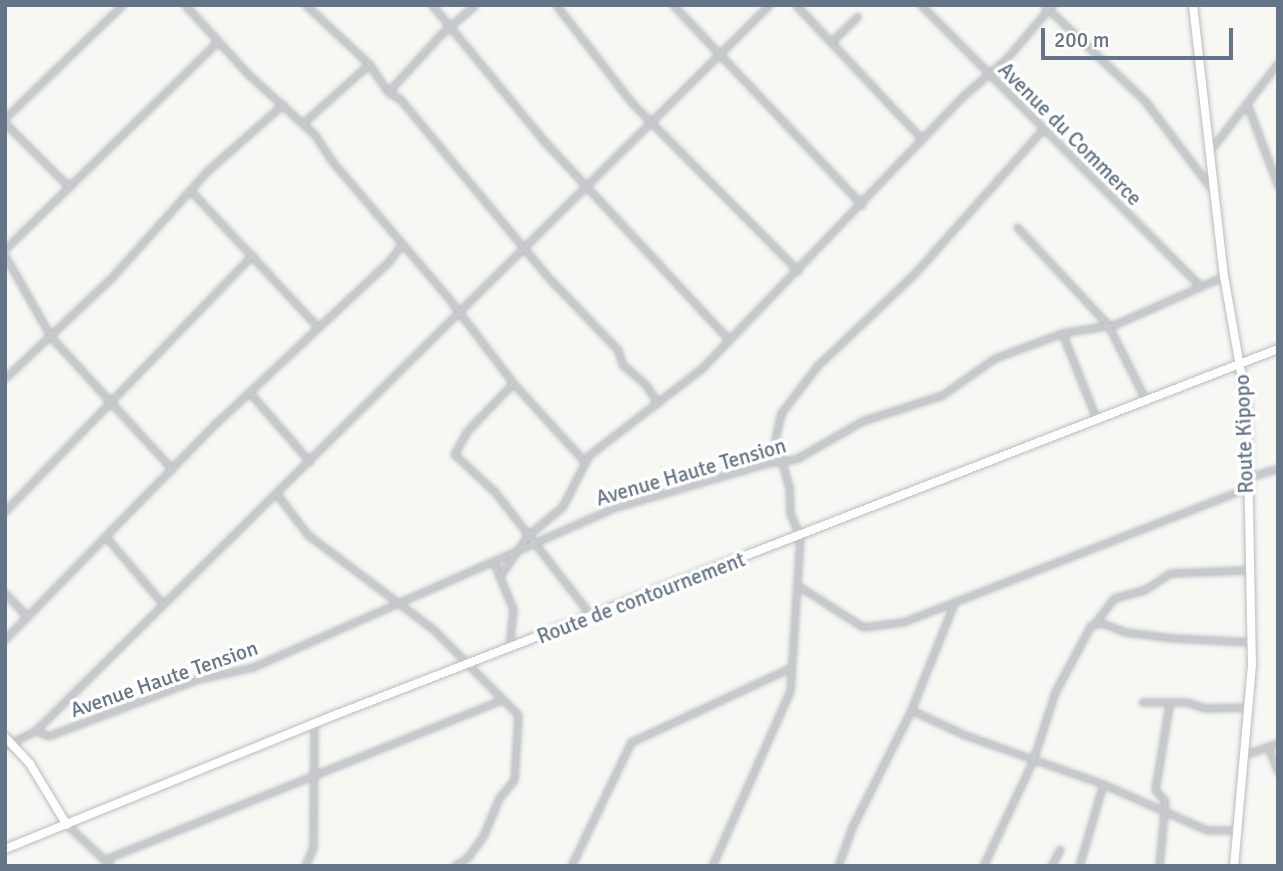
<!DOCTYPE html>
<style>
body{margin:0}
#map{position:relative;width:1283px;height:871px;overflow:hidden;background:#f7f7f3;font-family:Signika,sans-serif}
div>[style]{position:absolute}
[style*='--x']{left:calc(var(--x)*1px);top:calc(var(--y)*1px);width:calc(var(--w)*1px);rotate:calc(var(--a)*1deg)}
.roads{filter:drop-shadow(0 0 2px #b8bdc2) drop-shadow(0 0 2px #b8bdc2)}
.street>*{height:5px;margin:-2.5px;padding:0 2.5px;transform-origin:2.5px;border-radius:2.5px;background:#c6cacd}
.secondary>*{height:8px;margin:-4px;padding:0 4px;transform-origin:4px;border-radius:4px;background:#fff}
span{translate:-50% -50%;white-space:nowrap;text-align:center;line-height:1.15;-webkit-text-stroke:7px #fff;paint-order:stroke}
.street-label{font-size:21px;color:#637587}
.frame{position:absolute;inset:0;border:7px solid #637587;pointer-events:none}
.scale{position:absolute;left:1041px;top:28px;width:192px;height:32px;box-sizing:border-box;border:4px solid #637587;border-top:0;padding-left:9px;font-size:21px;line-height:24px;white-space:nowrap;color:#637587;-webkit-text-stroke:5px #fff;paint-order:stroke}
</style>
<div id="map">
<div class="roads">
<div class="street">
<i style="--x:185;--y:5;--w:95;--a:47.6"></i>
<i style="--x:249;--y:75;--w:89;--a:42.3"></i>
<i style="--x:315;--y:135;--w:30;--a:57"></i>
<i style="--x:331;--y:160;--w:177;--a:49.6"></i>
<i style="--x:446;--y:295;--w:111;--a:52.7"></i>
<i style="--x:513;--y:383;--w:66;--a:133.8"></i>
<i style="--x:467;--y:431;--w:26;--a:119"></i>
<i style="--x:454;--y:454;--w:56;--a:42.8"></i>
<i style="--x:495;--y:492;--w:158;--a:52.2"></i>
<i style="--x:306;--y:5;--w:86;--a:43.1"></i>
<i style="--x:369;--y:64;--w:34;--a:56"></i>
<i style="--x:388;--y:92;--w:14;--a:30"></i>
<i style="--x:400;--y:99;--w:229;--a:50.3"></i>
<i style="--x:546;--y:275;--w:104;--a:46.2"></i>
<i style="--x:618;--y:350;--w:15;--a:74"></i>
<i style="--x:622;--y:364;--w:30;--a:41"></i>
<i style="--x:645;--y:384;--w:23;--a:56"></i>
<i style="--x:432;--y:5;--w:178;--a:50.5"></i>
<i style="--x:545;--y:142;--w:270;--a:47.1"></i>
<i style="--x:556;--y:5;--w:124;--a:52.2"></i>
<i style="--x:632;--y:103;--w:236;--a:45.3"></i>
<i style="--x:673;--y:5;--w:275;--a:46.6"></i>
<i style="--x:796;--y:5;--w:184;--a:46.8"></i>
<i style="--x:921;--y:5;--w:393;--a:45.2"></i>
<i style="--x:1044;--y:5;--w:139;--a:43.5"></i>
<i style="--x:1145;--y:101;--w:113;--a:52.9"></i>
<i style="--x:831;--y:42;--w:37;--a:-44"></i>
<i style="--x:388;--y:92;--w:79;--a:-47.6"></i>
<i style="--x:441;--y:34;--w:45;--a:-40.5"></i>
<i style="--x:1247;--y:104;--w:88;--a:69.3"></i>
<i style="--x:5;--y:118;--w:163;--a:-44"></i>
<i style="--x:5;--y:123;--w:91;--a:45"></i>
<i style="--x:303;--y:123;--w:89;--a:-41.8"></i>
<i style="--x:1211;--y:149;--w:109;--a:-52.1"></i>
<i style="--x:191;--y:191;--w:185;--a:47"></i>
<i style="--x:1017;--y:227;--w:134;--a:47.1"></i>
<i style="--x:1108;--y:325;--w:83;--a:63.4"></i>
<i style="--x:5;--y:249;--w:296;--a:-44.3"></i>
<i style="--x:5;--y:256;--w:93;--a:60.4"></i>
<i style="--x:51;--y:337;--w:179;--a:47.5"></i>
<i style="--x:1062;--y:333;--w:92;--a:68.2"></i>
<i style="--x:5;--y:378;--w:147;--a:-43.3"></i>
<i style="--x:112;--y:277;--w:142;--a:-48.1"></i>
<i style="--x:207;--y:171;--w:101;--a:-41.4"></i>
<i style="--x:513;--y:383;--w:105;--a:47.7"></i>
<i style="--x:250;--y:393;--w:91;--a:49"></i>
<i style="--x:1246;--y:478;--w:34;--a:-17"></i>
<i style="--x:276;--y:493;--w:53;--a:52.7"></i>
<i style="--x:308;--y:535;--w:158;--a:37"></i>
<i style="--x:434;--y:630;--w:120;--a:45.3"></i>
<i style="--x:518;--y:715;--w:65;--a:93.5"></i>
<i style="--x:514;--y:780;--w:23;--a:130"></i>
<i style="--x:499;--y:798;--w:41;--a:112.8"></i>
<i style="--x:483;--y:836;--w:27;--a:126"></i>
<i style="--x:467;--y:858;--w:15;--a:148"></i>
<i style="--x:5;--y:511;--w:356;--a:-46"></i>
<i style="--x:106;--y:537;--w:88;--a:49.6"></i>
<i style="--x:494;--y:563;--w:50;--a:67.6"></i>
<i style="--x:513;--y:609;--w:40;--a:95.7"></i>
<i style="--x:499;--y:577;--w:51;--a:-55.4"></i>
<i style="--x:528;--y:535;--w:44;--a:-39.5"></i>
<i style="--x:562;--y:507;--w:59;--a:-62.6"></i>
<i style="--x:589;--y:455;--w:143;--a:-37.6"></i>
<i style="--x:702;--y:368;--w:378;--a:-46.2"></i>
<i style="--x:964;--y:95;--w:55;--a:-40.6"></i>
<i style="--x:1006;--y:59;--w:71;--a:-49.6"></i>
<i style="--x:797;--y:585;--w:78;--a:32.5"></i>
<i style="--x:863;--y:627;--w:40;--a:-7.1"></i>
<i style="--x:903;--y:622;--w:369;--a:-21.3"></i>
<i style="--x:5;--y:593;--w:33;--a:47"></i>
<i style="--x:1095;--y:623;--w:31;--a:-53"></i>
<i style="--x:1114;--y:598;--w:31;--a:-15"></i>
<i style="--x:1144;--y:590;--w:31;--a:-33"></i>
<i style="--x:1170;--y:573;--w:77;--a:-2.2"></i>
<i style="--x:5;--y:639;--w:301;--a:-45.7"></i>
<i style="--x:215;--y:424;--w:238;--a:-43.1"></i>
<i style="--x:389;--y:261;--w:21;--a:-53"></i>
<i style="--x:1142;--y:702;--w:45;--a:0"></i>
<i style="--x:1187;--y:702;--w:18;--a:19"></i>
<i style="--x:1204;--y:708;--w:45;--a:-1.3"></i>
<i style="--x:911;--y:710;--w:60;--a:24.8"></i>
<i style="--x:965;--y:735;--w:146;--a:19.5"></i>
<i style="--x:1103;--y:784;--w:114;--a:23.9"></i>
<i style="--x:1207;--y:830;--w:30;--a:0"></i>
<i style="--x:36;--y:730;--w:1031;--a:-44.69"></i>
<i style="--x:5;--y:746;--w:35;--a:-27"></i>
<i style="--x:36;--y:730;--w:13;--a:27"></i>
<i style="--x:48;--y:736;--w:160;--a:-20.8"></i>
<i style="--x:198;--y:679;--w:56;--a:-12.3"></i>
<i style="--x:253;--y:667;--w:397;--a:-23.8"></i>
<i style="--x:616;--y:507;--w:157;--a:-16.2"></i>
<i style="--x:767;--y:463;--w:29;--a:-8"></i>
<i style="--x:796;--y:459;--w:76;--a:-29.9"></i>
<i style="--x:862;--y:421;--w:84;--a:-18"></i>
<i style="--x:942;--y:395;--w:65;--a:-34.9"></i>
<i style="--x:995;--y:358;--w:72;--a:-20.5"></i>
<i style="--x:1062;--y:333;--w:55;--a:-9.5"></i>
<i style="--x:1116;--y:324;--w:118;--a:-24"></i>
<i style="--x:1268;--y:747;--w:27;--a:68"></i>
<i style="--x:1247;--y:754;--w:33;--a:-20"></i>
<i style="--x:67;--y:825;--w:60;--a:43"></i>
<i style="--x:103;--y:860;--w:429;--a:-21.9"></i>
<i style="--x:305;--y:866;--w:21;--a:-67"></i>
<i style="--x:313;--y:847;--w:123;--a:-89.5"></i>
<i style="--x:571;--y:866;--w:138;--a:-64.2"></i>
<i style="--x:631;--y:742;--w:175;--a:-25"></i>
<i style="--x:712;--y:866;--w:192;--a:-66"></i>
<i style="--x:790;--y:691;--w:154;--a:-86.3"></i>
<i style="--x:800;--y:537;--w:26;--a:-113"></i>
<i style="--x:790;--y:513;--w:26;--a:-92"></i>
<i style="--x:789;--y:487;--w:50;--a:-106.3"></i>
<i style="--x:775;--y:439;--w:27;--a:-77"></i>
<i style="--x:781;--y:413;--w:59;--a:-52.5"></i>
<i style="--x:817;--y:366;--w:135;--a:-43.5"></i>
<i style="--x:915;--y:273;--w:193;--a:-48.4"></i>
<i style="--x:838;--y:866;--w:41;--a:-70.3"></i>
<i style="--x:852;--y:827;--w:131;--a:-63.2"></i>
<i style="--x:911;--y:710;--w:115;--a:-68.1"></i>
<i style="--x:983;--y:866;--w:117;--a:-64.7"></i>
<i style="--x:1033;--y:760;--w:71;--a:-72.1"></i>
<i style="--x:1055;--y:692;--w:76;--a:-61.8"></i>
<i style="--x:1091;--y:625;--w:11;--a:-10"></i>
<i style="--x:1102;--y:623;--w:26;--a:21"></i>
<i style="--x:1126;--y:632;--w:46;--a:7.4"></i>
<i style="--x:1172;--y:638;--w:79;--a:2.9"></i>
<i style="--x:1051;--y:866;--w:19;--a:-62"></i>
<i style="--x:1079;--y:866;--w:85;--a:-73.7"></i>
<i style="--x:1159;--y:866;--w:65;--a:-84.7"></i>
<i style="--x:1165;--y:801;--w:15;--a:-132"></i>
<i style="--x:1155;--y:790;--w:86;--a:-80.6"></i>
</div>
<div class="secondary">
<i style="--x:1193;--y:5;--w:273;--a:83.5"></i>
<i style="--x:1224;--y:276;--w:132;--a:80"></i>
<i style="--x:1247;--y:406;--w:259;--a:88.9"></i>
<i style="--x:1252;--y:665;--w:202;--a:95.1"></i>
<i style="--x:5;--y:737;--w:37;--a:47"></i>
<i style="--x:30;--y:764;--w:71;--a:58.8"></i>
<i style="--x:5;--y:849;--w:356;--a:-22.1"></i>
<i style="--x:335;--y:715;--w:1012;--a:-21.21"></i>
</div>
</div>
<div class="street-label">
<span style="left:1070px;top:134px;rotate:45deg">Avenue du Commerce</span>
<span style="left:1244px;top:434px;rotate:-92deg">Route Kipopo</span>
<span style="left:691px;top:472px;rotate:-16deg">Avenue Haute Tension</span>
<span style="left:641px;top:598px;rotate:-21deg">Route de contournement</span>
<span style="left:164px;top:679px;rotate:-19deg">Avenue Haute Tension</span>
</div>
<div class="frame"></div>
<div class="scale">200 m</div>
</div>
